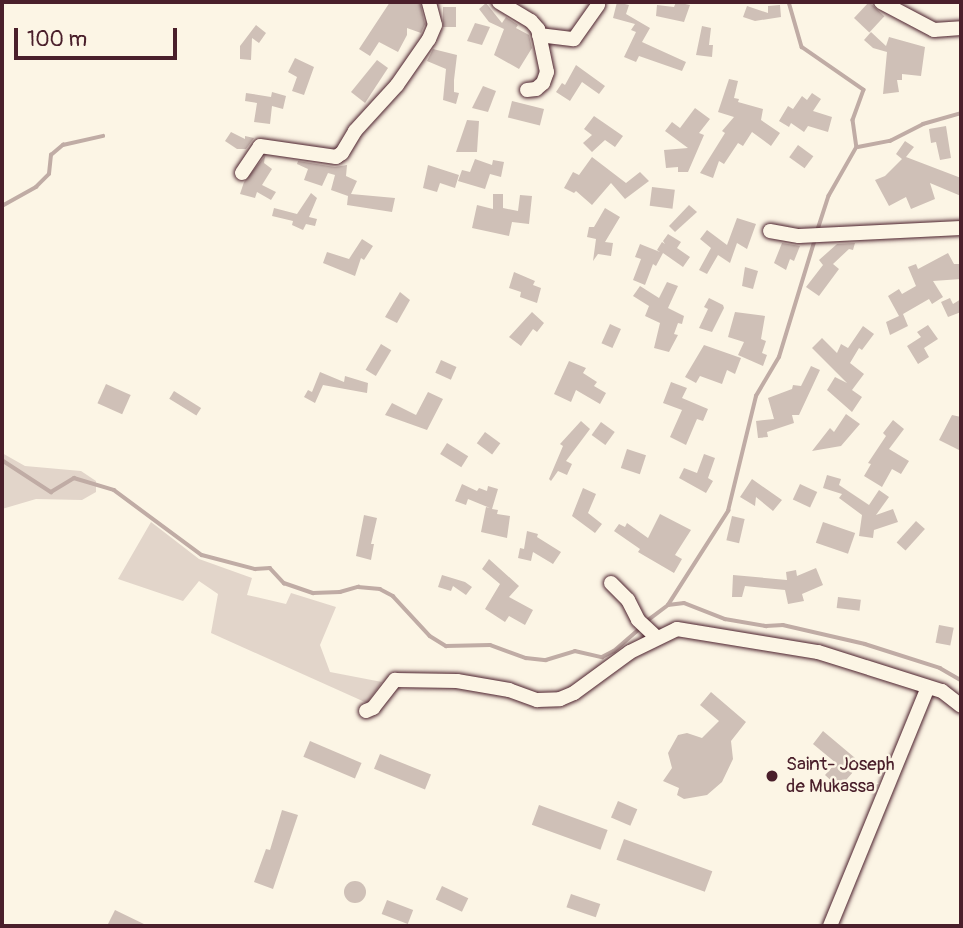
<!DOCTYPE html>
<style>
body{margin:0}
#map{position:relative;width:963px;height:928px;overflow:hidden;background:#fcf5e5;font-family:Pangolin,sans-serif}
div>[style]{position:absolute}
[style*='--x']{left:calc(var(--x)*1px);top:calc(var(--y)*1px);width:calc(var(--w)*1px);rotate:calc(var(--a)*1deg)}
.green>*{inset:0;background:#e2d5ca}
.stream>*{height:3.5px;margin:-1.75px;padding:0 1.75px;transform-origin:1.75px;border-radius:1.75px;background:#c0aca5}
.building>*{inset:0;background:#cfc0b7;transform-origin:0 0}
.round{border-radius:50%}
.roads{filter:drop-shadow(0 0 2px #4a1f2b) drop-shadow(0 0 2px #4a1f2b)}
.minor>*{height:14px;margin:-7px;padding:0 7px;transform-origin:7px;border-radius:7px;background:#fcf5e5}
.dots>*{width:19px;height:19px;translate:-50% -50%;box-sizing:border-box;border:4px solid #fcf5e5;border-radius:50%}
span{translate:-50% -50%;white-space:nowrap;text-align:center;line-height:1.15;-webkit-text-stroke:5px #fcf5e5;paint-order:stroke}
.poi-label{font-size:19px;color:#4a1f2b}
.left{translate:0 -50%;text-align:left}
.frame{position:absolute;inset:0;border:4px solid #4a1f2b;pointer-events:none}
.scale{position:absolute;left:14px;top:28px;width:163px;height:32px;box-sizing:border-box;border:4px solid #4a1f2b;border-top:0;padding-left:9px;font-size:21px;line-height:24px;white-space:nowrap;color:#4a1f2b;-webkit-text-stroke:5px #fcf5e5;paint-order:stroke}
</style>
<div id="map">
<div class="green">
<i style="clip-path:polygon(2px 453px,25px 466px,81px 471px,96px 481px,96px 492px,82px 500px,36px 499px,2px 509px)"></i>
<i style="clip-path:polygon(151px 522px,199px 559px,252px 578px,247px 595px,286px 604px,291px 593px,336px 607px,320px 645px,330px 672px,382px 682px,367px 703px,211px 633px,218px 594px,199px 581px,183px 601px,118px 579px)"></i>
</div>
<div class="stream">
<i style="--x:789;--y:2;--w:47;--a:73.9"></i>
<i style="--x:802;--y:47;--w:75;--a:34.7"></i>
<i style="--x:864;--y:90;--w:32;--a:110"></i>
<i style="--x:853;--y:120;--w:27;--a:82"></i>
<i style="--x:857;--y:147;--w:56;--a:119.7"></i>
<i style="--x:829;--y:196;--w:36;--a:108"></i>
<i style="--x:858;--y:147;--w:33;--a:-11"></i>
<i style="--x:890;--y:141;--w:37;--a:-27"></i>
<i style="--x:923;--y:124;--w:40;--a:-16"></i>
<i style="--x:2;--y:206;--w:39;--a:-29"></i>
<i style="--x:36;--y:187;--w:18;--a:-45"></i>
<i style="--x:49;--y:174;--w:19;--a:-84"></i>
<i style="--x:51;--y:155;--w:16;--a:-40"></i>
<i style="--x:63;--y:145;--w:41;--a:-12.7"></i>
<i style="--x:2;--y:460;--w:59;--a:33.1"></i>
<i style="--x:51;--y:492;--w:27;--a:-31"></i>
<i style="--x:74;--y:478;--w:42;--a:16.7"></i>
<i style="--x:114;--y:490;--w:109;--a:36.5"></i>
<i style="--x:202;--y:555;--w:55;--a:14.8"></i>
<i style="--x:255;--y:569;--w:15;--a:-4"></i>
<i style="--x:270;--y:568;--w:21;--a:47"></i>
<i style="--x:284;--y:583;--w:31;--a:19"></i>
<i style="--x:313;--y:593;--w:27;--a:-2"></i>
<i style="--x:340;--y:592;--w:19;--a:-16"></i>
<i style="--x:358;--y:587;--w:22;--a:5"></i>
<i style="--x:380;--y:589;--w:15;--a:28"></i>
<i style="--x:393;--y:596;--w:54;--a:47.2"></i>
<i style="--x:430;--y:636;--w:19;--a:32"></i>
<i style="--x:446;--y:646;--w:44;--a:-1.3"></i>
<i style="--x:490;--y:645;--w:38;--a:20"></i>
<i style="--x:526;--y:658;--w:20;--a:6"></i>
<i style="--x:546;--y:660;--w:30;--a:-17"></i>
<i style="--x:575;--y:651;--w:28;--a:13"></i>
<i style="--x:602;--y:657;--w:13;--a:-27"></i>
<i style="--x:614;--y:651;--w:33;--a:-41"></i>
<i style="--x:668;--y:605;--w:112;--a:-57.4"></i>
<i style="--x:728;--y:511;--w:118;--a:-76.3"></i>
<i style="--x:756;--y:396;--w:45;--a:-59.5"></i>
<i style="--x:779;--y:357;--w:123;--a:-73"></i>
<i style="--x:647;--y:621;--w:26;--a:-37"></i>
<i style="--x:668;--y:605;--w:16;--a:-7"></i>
<i style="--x:684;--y:603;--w:44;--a:21.3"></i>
<i style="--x:725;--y:619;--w:42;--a:9.7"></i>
<i style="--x:766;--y:626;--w:17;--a:-3"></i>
<i style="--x:783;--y:625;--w:84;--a:13"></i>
<i style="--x:865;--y:644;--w:79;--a:17.7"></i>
<i style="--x:940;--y:668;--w:24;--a:30"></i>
</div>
<div class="building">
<i style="clip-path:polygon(390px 2px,420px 2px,425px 24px,421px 33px,407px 28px,407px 35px,398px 52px,379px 42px,370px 56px,359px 49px)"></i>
<i style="clip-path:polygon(617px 2px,629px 5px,626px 14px,650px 28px,642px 42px,686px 62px,682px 71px,639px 56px,636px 62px,624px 57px,636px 32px,631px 30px,635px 24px,613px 18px)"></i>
<i style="clip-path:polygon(676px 2px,690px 5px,684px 22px,656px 16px,657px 5px,674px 7px)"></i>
<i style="left:869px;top:2px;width:21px;height:22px;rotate:43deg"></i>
<i style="clip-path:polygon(486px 3px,502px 23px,506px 17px,518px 25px,516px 28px,529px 35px,532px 48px,519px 69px,494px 55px,504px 29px,489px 22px,479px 9px)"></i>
<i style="clip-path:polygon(780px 5px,781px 17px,755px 21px,743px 17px,747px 6px,768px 13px,768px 6px)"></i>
<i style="left:443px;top:7px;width:13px;height:20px"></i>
<i style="clip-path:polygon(475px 23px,490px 27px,482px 45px,467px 41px)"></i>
<i style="clip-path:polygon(256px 25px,266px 33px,259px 43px,252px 38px,251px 60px,240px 59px,240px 46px)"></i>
<i style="clip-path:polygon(702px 26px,711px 28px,709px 45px,713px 45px,712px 57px,696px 55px)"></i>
<i style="clip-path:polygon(871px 32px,886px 46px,889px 37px,925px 47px,921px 76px,902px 74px,902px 80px,897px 80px,899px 92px,883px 94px,887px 52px,873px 48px,864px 40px)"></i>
<i style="clip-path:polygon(433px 49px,457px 55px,454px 80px,454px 92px,459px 93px,456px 104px,443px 100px,446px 69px,427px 61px)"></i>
<i style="clip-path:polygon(295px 58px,314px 67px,304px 95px,292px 91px,297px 77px,288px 72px)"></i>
<i style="clip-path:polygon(377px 60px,388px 68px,365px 103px,351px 92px)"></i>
<i style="clip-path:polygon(576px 65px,605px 86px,599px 94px,582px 82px,570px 101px,556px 92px,562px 83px,565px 85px)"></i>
<i style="clip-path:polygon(729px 79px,738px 81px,734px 98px,739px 99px,738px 102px,763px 109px,761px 120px,780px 133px,771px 146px,752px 132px,743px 146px,738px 143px,724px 164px,719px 161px,713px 178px,700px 173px,725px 133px,722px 131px,734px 117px,718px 112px)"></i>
<i style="clip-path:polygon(483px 86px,496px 91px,488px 112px,472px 108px)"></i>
<i style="clip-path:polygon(272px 92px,286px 96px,283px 109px,272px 106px,270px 124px,254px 122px,257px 103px,245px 101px,246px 93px,271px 97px)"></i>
<i style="clip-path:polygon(812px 93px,821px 99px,813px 111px,832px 117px,828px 132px,808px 126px,804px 132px,791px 123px,789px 127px,779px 121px,788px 106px,793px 109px,802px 96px,807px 100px)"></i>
<i style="left:512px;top:101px;width:33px;height:17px;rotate:14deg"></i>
<i style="clip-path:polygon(695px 108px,710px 119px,699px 133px,704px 135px,688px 172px,678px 172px,678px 167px,666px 168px,664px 150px,688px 148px,665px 131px,672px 122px,680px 128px)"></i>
<i style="clip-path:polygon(594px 116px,623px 136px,615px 147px,605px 140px,592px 152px,583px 143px,592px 135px,584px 129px)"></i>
<i style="clip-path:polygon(467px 120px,479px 121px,477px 152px,456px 152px)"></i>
<i style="clip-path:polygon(946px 126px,951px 158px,940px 160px,936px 142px,931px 143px,929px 129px)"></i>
<i style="clip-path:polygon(231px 132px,245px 139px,245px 136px,254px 138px,246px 149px,237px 149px,225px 141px)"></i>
<i style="clip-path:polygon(905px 141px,914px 147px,906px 157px,961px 178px,961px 196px,930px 183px,935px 199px,911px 209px,906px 197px,889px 206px,875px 180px,885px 176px,902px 159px,896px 154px)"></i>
<i style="left:798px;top:145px;width:19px;height:15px;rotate:36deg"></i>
<i style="clip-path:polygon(265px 156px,264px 163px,272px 169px,262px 185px,276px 192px,271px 200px,257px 192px,255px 198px,240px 194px,244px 182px)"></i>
<i style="clip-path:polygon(592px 157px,626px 183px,640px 172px,649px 181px,625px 199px,611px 183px,592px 205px,576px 191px,574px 193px,564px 188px,573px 172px,579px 175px)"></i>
<i style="clip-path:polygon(475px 159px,492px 165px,493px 160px,504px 162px,501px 177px,490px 174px,485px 189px,458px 181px,462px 170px,470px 172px)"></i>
<i style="clip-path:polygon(298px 161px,335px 167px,347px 165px,346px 176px,357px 181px,351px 194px,395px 198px,392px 212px,347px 205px,348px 196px,331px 190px,335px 175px,328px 173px,322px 186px,304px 180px,308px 169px,297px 164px)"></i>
<i style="clip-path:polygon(428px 165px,459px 175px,455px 188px,440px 183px,437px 192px,423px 188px)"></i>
<i style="left:652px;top:187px;width:23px;height:19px;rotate:7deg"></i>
<i style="clip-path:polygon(311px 193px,317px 198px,309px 217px,317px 219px,315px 226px,306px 224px,303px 230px,292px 225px,293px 221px,272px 216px,274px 208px,297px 214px)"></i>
<i style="clip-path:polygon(493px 194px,503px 194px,503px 208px,518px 211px,520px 195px,532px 196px,529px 224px,512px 222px,509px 236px,472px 228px,477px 205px,493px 209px)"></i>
<i style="clip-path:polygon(689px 205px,697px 212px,675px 232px,669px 226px)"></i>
<i style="clip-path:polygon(605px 208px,620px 217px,605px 242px,613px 243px,611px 256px,598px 254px,593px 261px,596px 239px,587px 237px,589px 227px,594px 227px)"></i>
<i style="clip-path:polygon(737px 218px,756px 224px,747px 249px,737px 243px,730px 263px,718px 255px,707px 274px,699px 270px,711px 248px,700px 239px,707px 230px,727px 245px)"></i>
<i style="clip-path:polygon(668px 234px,681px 242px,677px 248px,690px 257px,683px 267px,663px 253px,656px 266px,653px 264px,645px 285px,633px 280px,641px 259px,635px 257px,640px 244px,660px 252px,657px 250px,662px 242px,665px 244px,663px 241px)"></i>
<i style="clip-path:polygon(362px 239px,373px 246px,364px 260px,361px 258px,355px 276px,323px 263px,327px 252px,349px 259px)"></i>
<i style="clip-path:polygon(782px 243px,800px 246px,794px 261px,790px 259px,786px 270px,774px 263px)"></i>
<i style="clip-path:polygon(855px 243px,853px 250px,849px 249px,833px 264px,839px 269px,819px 296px,806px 287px,823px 265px,819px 260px,837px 244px)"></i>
<i style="clip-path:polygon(948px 253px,954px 264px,961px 264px,961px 279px,933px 281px,943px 297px,932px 304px,929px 299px,903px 314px,908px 326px,890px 335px,886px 322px,899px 316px,888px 296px,899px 289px,902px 294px,916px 286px,908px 267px,916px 264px,918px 269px)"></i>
<i style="clip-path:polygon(745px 267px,758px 271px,753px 289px,742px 286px)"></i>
<i style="clip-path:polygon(514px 272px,535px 281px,533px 285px,541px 288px,537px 303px,520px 297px,521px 292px,509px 288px)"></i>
<i style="clip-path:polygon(667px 282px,678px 286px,668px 308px,684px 316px,682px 324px,678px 323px,674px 334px,678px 335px,669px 352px,654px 348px,660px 323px,645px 316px,649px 306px,633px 296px,640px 286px,659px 298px)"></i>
<i style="clip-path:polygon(400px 292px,410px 300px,397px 323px,385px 317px)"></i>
<i style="clip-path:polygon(709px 298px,723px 305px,724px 308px,712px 332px,699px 328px,708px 309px,704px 307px)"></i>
<i style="clip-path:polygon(950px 298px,953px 304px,961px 299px,961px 312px,948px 317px,941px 302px)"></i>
<i style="clip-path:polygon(532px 312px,544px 323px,537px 332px,533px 329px,521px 346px,509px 337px)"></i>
<i style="clip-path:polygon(735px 312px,765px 316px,761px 339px,766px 341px,762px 353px,767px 355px,763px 366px,738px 355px,744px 342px,728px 337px)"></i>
<i style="left:610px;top:324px;width:12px;height:21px;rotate:24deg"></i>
<i style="clip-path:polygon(928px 325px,938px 339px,924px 348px,929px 357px,918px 364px,907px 346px,921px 337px,917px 332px)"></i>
<i style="clip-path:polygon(863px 326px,874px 334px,862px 350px,859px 348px,850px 363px,864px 374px,852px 390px,862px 397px,852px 412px,827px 390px,835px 377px,847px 383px,812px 348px,822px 338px,837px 353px,841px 344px,848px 348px)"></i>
<i style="left:381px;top:344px;width:12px;height:30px;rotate:31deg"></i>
<i style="clip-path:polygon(704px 345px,741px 358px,735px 374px,727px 370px,722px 384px,700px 376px,696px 383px,685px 377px)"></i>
<i style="left:441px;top:360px;width:17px;height:14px;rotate:24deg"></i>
<i style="clip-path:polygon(569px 361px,586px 368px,583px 373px,597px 382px,594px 386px,606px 393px,600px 404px,576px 390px,571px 402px,554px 394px)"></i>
<i style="clip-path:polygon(811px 366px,820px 370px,799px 415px,792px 415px,794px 423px,767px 432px,768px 437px,758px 438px,756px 421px,774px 419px,768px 398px,792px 389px,793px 385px,801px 386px)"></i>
<i style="clip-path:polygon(320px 372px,344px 382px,345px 376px,368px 383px,367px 393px,323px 385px,315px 403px,304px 397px,308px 390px,312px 392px)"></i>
<i style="clip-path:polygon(671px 382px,687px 388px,682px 398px,708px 409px,703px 421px,697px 419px,686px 445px,670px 437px,682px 410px,663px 403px)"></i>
<i style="left:106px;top:384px;width:27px;height:21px;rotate:24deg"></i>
<i style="left:174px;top:391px;width:32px;height:9px;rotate:32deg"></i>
<i style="clip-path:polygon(428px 392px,443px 399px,427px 430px,385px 415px,392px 403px,416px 415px)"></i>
<i style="clip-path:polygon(846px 414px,860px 424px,841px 446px,812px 451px,830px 428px,834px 432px)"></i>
<i style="clip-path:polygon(952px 415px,961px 417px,959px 440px,961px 451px,939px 440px)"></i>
<i style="clip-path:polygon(893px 420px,904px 429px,889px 449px,909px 461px,901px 474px,892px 469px,882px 487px,864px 476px,871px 464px,868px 463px,886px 436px,883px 433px)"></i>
<i style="clip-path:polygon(581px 421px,590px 429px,566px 461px,572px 464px,567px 475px,558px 471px,551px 481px,549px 479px,563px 446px,560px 444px)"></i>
<i style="left:601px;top:422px;width:17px;height:16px;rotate:36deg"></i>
<i style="left:485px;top:432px;width:19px;height:14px;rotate:36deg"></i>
<i style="left:447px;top:443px;width:25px;height:13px;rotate:32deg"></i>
<i style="left:627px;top:449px;width:20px;height:20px;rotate:18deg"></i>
<i style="clip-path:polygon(704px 454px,715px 458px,708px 478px,713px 481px,706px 493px,679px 478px,684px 468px,697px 473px)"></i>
<i style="clip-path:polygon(827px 475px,841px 479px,839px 485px,869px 505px,879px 490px,889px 497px,876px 515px,893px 509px,898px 522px,874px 530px,873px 538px,859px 536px,862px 515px,839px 498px,842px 494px,823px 488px)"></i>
<i style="clip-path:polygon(752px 479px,782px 500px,773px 511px,756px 497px,755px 506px,740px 497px)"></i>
<i style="clip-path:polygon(462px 484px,477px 491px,479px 488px,487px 491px,488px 486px,498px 489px,492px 509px,498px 510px,497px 514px,510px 516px,507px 538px,481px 532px,486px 507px,490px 508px,468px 499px,466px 505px,455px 501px)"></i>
<i style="left:800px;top:484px;width:19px;height:17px;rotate:25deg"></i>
<i style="clip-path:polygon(583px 488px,596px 494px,588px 513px,602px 524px,595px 533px,572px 516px)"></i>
<i style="clip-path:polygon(660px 514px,691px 530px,675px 555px,682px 559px,674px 573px,638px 552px,640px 549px,614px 531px,619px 524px,625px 527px,627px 523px,648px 538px)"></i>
<i style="clip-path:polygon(364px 515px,377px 518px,371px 544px,374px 544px,371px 560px,356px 556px)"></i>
<i style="left:732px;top:516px;width:13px;height:25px;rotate:13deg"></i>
<i style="left:916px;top:521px;width:12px;height:29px;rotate:42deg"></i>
<i style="left:823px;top:522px;width:34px;height:22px;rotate:19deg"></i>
<i style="clip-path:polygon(527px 531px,538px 534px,537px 537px,561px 552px,553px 564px,533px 552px,531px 561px,518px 558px,520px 548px,524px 549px)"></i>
<i style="clip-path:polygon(489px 559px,519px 586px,509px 597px,533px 610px,525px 625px,509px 616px,505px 622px,485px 609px,500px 584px,482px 569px)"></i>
<i style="clip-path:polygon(816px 568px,823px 585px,802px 594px,804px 601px,788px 604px,785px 590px,745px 586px,742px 597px,732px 597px,733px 575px,787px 580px,786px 572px,796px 570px,797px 576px)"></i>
<i style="clip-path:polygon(442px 575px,465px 582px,472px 587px,466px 595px,453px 586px,451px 591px,438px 587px)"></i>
<i style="left:838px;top:597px;width:23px;height:11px;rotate:7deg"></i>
<i style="left:939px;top:625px;width:15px;height:18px;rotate:11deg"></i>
<i style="clip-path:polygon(711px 692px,746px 722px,731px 741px,733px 759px,722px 782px,707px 795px,684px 799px,677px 795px,679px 788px,663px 781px,672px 768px,668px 753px,678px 735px,687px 733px,702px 738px,719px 721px,700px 705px)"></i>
<i style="clip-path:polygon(823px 731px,861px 763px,839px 788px,825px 775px,836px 763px,813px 744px)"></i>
<i style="left:310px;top:741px;width:56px;height:17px;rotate:23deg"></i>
<i style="left:380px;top:754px;width:55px;height:16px;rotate:22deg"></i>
<i style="left:618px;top:801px;width:21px;height:18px;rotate:23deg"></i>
<i style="left:539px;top:805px;width:73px;height:21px;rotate:20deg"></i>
<i style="clip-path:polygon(282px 810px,298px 815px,273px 889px,254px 882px,266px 849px,270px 850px)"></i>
<i style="left:624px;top:839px;width:94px;height:22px;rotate:20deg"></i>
<i class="round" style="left:344px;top:881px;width:22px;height:22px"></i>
<i style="left:442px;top:886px;width:29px;height:15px;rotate:25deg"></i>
<i style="left:571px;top:894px;width:31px;height:14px;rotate:19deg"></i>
<i style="left:387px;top:900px;width:28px;height:15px;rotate:21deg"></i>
<i style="clip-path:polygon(115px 910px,148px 926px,107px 926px)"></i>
</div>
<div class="roads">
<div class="minor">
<i style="--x:499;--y:2;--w:37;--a:31"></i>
<i style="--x:531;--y:21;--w:11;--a:49"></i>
<i style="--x:538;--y:29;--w:44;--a:78.2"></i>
<i style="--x:547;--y:72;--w:12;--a:110"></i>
<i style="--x:543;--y:83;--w:9;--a:139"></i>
<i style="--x:536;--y:89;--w:9;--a:174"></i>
<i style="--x:881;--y:2;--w:60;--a:27.8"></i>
<i style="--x:934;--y:30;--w:27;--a:-4"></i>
<i style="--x:539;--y:35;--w:35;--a:7"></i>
<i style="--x:574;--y:39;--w:42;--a:-54.8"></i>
<i style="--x:242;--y:173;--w:32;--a:-56"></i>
<i style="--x:260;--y:146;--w:77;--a:8.2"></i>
<i style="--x:336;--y:157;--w:7;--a:-34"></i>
<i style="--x:342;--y:153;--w:26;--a:-59"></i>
<i style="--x:355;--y:131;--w:62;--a:-47.6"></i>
<i style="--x:397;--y:85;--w:56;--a:-55.2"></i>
<i style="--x:429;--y:39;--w:15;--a:-67"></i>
<i style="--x:435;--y:25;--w:24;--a:-105"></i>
<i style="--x:770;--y:231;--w:29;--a:10"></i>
<i style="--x:799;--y:236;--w:162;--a:-2.8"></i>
<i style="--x:611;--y:583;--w:24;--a:45"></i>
<i style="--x:628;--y:600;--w:22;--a:63"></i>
<i style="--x:638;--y:620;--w:25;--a:43"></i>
<i style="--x:366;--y:711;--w:8;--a:-23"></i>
<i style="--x:373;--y:708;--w:36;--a:-52"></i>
<i style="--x:395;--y:680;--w:62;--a:0.9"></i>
<i style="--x:457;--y:681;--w:53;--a:9.8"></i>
<i style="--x:509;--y:690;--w:30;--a:20"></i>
<i style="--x:537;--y:700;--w:23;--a:-2"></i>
<i style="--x:560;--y:699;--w:15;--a:-23"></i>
<i style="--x:574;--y:693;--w:69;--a:-36.2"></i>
<i style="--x:630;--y:652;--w:52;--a:-26.1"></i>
<i style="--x:677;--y:629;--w:143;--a:9.3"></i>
<i style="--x:818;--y:652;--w:130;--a:17.5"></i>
<i style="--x:942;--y:691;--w:24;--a:38"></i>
<i style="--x:830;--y:926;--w:258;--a:-67.7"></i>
</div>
</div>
<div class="dots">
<i style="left:772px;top:776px;background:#4a1f2b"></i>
</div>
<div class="poi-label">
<span class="left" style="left:786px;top:776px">Saint- Joseph<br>de Mukassa</span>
</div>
<div class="frame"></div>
<div class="scale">100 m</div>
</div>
